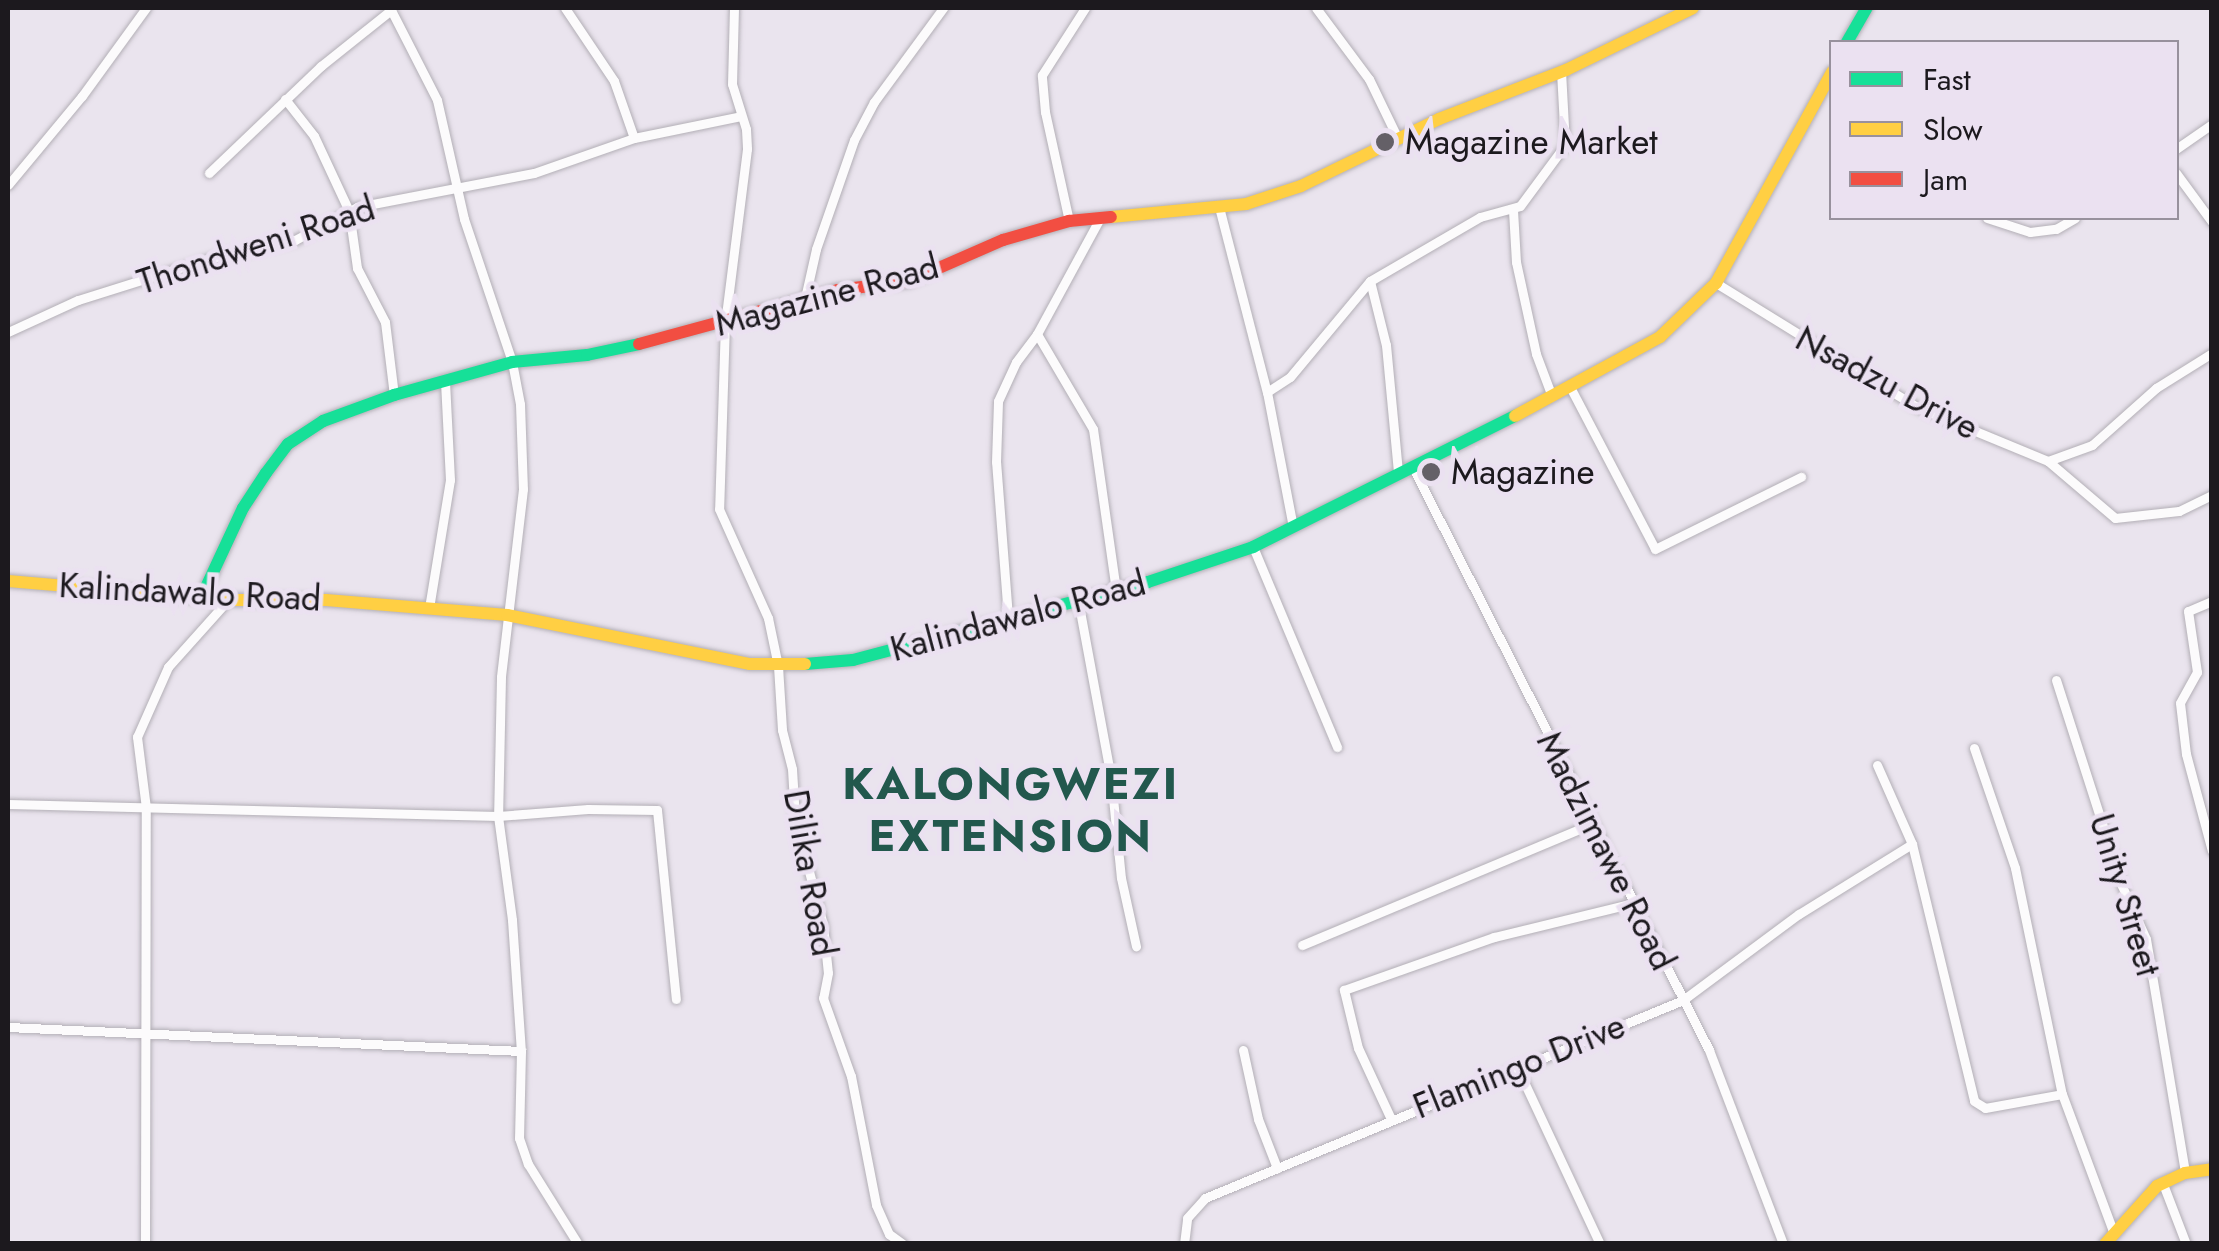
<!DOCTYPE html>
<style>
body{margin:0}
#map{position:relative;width:2219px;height:1251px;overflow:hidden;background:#eae4ee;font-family:Jost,sans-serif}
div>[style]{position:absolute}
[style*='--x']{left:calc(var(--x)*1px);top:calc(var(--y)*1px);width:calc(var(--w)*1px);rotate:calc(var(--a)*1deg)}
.roads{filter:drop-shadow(0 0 2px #b3afb6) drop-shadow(0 0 2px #b3afb6)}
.street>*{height:9px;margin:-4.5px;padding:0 4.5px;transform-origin:4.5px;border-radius:4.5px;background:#fcfbfc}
.fast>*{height:12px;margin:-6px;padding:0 6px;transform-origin:6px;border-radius:6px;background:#16e098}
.slow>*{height:12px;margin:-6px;padding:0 6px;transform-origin:6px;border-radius:6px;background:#ffcf43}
.jam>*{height:12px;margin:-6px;padding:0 6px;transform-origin:6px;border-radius:6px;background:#f24e42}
.dots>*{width:28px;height:28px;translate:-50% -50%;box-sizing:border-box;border:5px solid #ebe1f1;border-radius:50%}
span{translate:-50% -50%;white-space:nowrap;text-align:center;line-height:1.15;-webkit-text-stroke:9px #ebe1f1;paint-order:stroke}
.poi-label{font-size:35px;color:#1c191e}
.left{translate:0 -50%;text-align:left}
.street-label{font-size:35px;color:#1c191e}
.district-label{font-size:45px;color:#22584d;font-weight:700;letter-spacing:2.5px}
.frame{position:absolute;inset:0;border:10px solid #1c191e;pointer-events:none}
.legend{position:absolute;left:1829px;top:40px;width:350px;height:180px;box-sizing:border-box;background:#ebe1f1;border:2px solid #98919d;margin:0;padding:12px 18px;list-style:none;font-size:30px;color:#1c191e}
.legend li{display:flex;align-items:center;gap:20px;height:50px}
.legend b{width:50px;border:2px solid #98919d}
</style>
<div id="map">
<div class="roads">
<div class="street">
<i style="--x:390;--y:8;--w:103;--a:62.9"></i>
<i style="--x:437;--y:100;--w:122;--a:77.2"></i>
<i style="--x:464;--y:219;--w:151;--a:71.4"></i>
<i style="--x:512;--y:362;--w:43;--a:79.2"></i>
<i style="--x:520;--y:404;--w:85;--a:88"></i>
<i style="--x:523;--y:489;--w:189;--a:96.7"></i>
<i style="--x:501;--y:677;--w:139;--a:91.2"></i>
<i style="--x:498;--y:816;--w:105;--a:82.3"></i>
<i style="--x:512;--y:920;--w:131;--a:86.1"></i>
<i style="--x:521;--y:1051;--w:87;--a:91.3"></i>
<i style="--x:519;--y:1138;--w:28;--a:71"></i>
<i style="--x:528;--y:1164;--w:94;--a:58"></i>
<i style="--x:565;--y:8;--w:88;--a:56.1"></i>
<i style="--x:614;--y:81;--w:60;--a:70.7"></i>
<i style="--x:734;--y:8;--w:76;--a:91.5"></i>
<i style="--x:732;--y:84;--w:47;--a:72.7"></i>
<i style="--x:746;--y:129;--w:20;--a:87"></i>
<i style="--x:747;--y:149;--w:174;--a:97.2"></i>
<i style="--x:725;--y:322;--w:187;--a:91.8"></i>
<i style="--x:719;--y:509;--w:120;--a:65.8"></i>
<i style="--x:768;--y:618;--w:49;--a:78.2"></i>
<i style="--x:778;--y:666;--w:64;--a:86.4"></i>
<i style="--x:782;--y:730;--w:40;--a:75.6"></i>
<i style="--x:792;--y:769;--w:49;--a:86.5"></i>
<i style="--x:795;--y:818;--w:111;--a:75.3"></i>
<i style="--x:823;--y:925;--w:48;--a:84.1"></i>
<i style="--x:828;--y:973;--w:25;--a:101"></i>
<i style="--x:823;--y:998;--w:83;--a:70.3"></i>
<i style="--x:851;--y:1076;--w:131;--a:79"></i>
<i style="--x:876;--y:1205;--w:32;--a:66"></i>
<i style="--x:889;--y:1234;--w:17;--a:36"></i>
<i style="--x:1316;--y:8;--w:89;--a:53.3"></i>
<i style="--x:1369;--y:79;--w:67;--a:64.2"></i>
<i style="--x:285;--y:99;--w:47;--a:51.9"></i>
<i style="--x:314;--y:136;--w:83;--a:65"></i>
<i style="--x:349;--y:211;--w:58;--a:82"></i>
<i style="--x:357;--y:268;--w:61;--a:62.6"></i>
<i style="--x:385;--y:322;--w:74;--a:83"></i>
<i style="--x:2176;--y:149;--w:44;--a:-34.8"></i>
<i style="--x:209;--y:173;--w:155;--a:-43.7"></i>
<i style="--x:321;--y:66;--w:90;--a:-38.7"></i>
<i style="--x:2176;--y:173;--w:61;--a:53.7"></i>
<i style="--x:8;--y:185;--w:116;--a:-50.3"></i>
<i style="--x:82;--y:96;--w:109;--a:-54"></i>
<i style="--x:1219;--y:207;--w:191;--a:75.5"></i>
<i style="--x:1267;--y:392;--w:137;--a:79.1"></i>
<i style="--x:1513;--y:210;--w:52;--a:86.7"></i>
<i style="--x:1516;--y:262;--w:94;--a:77.7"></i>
<i style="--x:1536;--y:354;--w:43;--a:69.4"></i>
<i style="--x:1987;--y:218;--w:45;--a:18"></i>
<i style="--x:2030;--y:232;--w:26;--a:-7"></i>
<i style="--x:2056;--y:229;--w:22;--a:-30"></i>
<i style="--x:1069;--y:221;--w:112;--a:-102.4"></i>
<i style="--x:1045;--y:112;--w:37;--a:-95"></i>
<i style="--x:1042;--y:75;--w:80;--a:-57.3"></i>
<i style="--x:1370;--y:281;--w:66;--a:76"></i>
<i style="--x:1386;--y:345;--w:127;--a:84.6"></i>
<i style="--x:1716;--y:283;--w:236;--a:31.7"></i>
<i style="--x:1917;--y:407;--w:142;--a:22.4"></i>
<i style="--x:2048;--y:461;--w:88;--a:40.4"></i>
<i style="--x:2115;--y:518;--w:64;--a:-6.2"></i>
<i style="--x:2179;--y:511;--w:37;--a:-26"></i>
<i style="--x:805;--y:298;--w:50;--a:-77.3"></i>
<i style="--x:816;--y:249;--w:115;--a:-70.8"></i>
<i style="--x:854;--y:140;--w:43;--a:-62.2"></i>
<i style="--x:874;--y:102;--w:117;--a:-53.7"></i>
<i style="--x:8;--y:332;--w:77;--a:-24.6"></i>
<i style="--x:78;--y:300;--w:139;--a:-17.5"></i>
<i style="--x:211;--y:258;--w:86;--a:-12.1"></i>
<i style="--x:295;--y:240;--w:70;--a:-28"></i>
<i style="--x:357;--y:207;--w:180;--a:-10.9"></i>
<i style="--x:534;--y:173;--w:106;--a:-19.3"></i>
<i style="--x:634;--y:138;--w:109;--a:-11.6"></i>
<i style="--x:1037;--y:334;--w:110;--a:59.5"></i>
<i style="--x:1093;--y:429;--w:163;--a:81.9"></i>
<i style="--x:1569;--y:385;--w:185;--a:62.3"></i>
<i style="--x:1655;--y:549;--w:163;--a:-26.3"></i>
<i style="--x:1267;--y:392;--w:27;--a:-33"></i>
<i style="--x:1290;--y:377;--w:125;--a:-50.2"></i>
<i style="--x:1370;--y:281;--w:127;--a:-30.2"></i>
<i style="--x:1480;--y:217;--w:41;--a:-15.4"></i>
<i style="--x:1520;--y:206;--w:76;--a:-53.6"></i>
<i style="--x:1565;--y:145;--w:74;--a:-93.1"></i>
<i style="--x:2048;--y:461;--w:47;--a:-20"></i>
<i style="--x:2092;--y:445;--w:86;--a:-41.7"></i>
<i style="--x:2156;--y:388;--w:66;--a:-32"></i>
<i style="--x:1412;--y:466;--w:655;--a:63.04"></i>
<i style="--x:1709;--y:1050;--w:208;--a:69.1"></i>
<i style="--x:1253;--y:547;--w:217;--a:67.2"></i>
<i style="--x:1078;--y:600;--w:181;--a:79.5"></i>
<i style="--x:1111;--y:778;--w:100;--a:84.3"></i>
<i style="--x:1121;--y:878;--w:70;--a:77.6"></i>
<i style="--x:2212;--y:601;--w:26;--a:157"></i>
<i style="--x:2188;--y:611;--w:62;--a:81.6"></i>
<i style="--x:2197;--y:672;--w:35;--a:119"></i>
<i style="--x:2180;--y:703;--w:51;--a:83.3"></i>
<i style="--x:2186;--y:754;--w:100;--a:75"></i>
<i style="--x:429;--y:608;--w:130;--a:-80.7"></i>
<i style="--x:450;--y:480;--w:100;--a:-92.9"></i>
<i style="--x:1008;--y:617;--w:155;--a:-94.4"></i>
<i style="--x:996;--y:462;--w:61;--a:-88.1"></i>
<i style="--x:998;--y:401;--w:43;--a:-65.2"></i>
<i style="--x:1016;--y:362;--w:35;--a:-53"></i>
<i style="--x:1037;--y:334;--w:132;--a:-61.5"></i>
<i style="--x:2056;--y:680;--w:216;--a:72.2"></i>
<i style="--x:2122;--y:886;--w:58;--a:65.6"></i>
<i style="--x:2146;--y:939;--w:237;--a:80.5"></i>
<i style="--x:1974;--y:748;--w:127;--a:71.1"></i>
<i style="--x:2015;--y:868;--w:231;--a:78.3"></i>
<i style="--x:2062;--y:1094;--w:149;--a:69.6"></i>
<i style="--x:1877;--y:765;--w:86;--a:66.1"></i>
<i style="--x:1912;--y:844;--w:264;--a:76.4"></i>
<i style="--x:1974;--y:1101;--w:13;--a:32"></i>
<i style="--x:1985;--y:1108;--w:78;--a:-10.3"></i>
<i style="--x:8;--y:804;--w:490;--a:1.4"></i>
<i style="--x:498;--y:816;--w:90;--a:-4.4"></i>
<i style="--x:588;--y:809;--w:69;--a:0.8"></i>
<i style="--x:657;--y:810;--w:190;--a:84.3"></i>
<i style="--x:1302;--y:945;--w:316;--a:-22.7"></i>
<i style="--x:8;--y:1027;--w:514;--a:2.68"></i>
<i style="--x:1243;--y:1050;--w:71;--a:77.7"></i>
<i style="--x:1258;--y:1119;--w:53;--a:68.8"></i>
<i style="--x:1517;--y:1067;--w:195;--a:64.9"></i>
<i style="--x:1391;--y:1119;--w:78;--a:-114.9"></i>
<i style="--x:1358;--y:1048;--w:60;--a:-103.6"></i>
<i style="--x:1344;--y:990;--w:159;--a:-19.5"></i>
<i style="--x:1494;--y:937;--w:143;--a:-13.7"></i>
<i style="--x:2163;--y:1184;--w:64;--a:69"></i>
<i style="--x:145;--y:1244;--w:436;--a:-89.9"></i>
<i style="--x:146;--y:808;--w:72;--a:-97.2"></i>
<i style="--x:137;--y:737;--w:77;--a:-66.1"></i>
<i style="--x:168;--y:667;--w:90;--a:-48.2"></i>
<i style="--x:1184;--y:1244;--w:26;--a:-83"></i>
<i style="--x:1187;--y:1218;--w:27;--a:-48"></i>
<i style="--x:1205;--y:1198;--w:517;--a:-22.5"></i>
<i style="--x:1683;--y:1000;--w:144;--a:-36.6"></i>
<i style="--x:1799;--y:914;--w:133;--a:-31.8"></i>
</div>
<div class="fast">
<i style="--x:1847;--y:42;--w:39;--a:-60"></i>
<i style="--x:201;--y:598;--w:99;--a:-65"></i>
<i style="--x:243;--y:508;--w:42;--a:-56.7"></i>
<i style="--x:266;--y:473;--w:36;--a:-53"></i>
<i style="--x:288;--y:444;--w:42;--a:-33.3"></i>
<i style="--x:323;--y:421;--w:76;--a:-20.1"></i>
<i style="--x:394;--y:395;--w:123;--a:-15.6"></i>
<i style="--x:512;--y:362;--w:75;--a:-5.3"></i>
<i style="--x:587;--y:355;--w:53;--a:-11.9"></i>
<i style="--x:805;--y:664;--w:48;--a:-4.8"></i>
<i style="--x:853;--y:660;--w:305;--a:-14.8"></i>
<i style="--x:1148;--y:582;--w:111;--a:-18.4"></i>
<i style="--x:1253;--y:547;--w:293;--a:-26.6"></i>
</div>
<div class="slow">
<i style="--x:1111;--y:217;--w:136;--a:-5.5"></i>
<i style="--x:1246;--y:204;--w:58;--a:-18.1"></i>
<i style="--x:1301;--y:186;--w:153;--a:-25.9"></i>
<i style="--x:1439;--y:119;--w:136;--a:-21.1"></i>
<i style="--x:1566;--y:70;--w:141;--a:-26"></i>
<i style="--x:1515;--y:416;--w:165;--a:-28.6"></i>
<i style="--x:1660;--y:337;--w:78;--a:-44"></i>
<i style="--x:1716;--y:283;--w:241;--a:-61.2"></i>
<i style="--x:8;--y:581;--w:221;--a:4.9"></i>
<i style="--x:228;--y:600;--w:98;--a:0"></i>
<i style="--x:326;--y:600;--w:182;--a:4.7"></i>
<i style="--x:507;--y:615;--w:248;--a:11.4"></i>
<i style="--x:750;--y:664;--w:55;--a:0"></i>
<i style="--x:2105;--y:1244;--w:78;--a:-48.1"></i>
<i style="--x:2157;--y:1186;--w:31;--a:-25"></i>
<i style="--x:2185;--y:1173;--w:27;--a:-8"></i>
</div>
<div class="jam">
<i style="--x:639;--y:344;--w:206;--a:-15.2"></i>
<i style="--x:838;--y:290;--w:72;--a:-7.2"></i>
<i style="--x:909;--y:281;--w:103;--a:-23.6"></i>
<i style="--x:1003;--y:240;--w:69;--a:-16.1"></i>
<i style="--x:1069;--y:221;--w:42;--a:-5.4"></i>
</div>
</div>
<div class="dots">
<i style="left:1385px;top:142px;background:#646067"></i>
<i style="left:1431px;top:472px;background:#646067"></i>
</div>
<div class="poi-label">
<span class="left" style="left:1405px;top:142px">Magazine Market</span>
<span class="left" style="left:1451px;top:472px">Magazine</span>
</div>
<div class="street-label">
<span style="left:256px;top:245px;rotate:-18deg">Thondweni Road</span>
<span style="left:827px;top:295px;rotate:-15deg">Magazine Road</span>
<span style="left:1887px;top:383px;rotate:28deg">Nsadzu Drive</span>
<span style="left:190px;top:592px;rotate:3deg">Kalindawalo Road</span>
<span style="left:1018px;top:616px;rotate:-15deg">Kalindawalo Road</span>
<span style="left:1606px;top:851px;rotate:63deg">Madzimawe Road</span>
<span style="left:810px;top:873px;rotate:80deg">Dilika Road</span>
<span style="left:2125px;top:895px;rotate:73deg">Unity Street</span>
<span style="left:1519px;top:1066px;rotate:-22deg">Flamingo Drive</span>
</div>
<div class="district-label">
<span style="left:1011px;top:810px">KALONGWEZI<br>EXTENSION</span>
</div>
<div class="frame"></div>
<ul class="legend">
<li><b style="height:12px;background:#16e098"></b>Fast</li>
<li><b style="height:12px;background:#ffcf43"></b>Slow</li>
<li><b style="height:12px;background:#f24e42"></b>Jam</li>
</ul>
</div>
